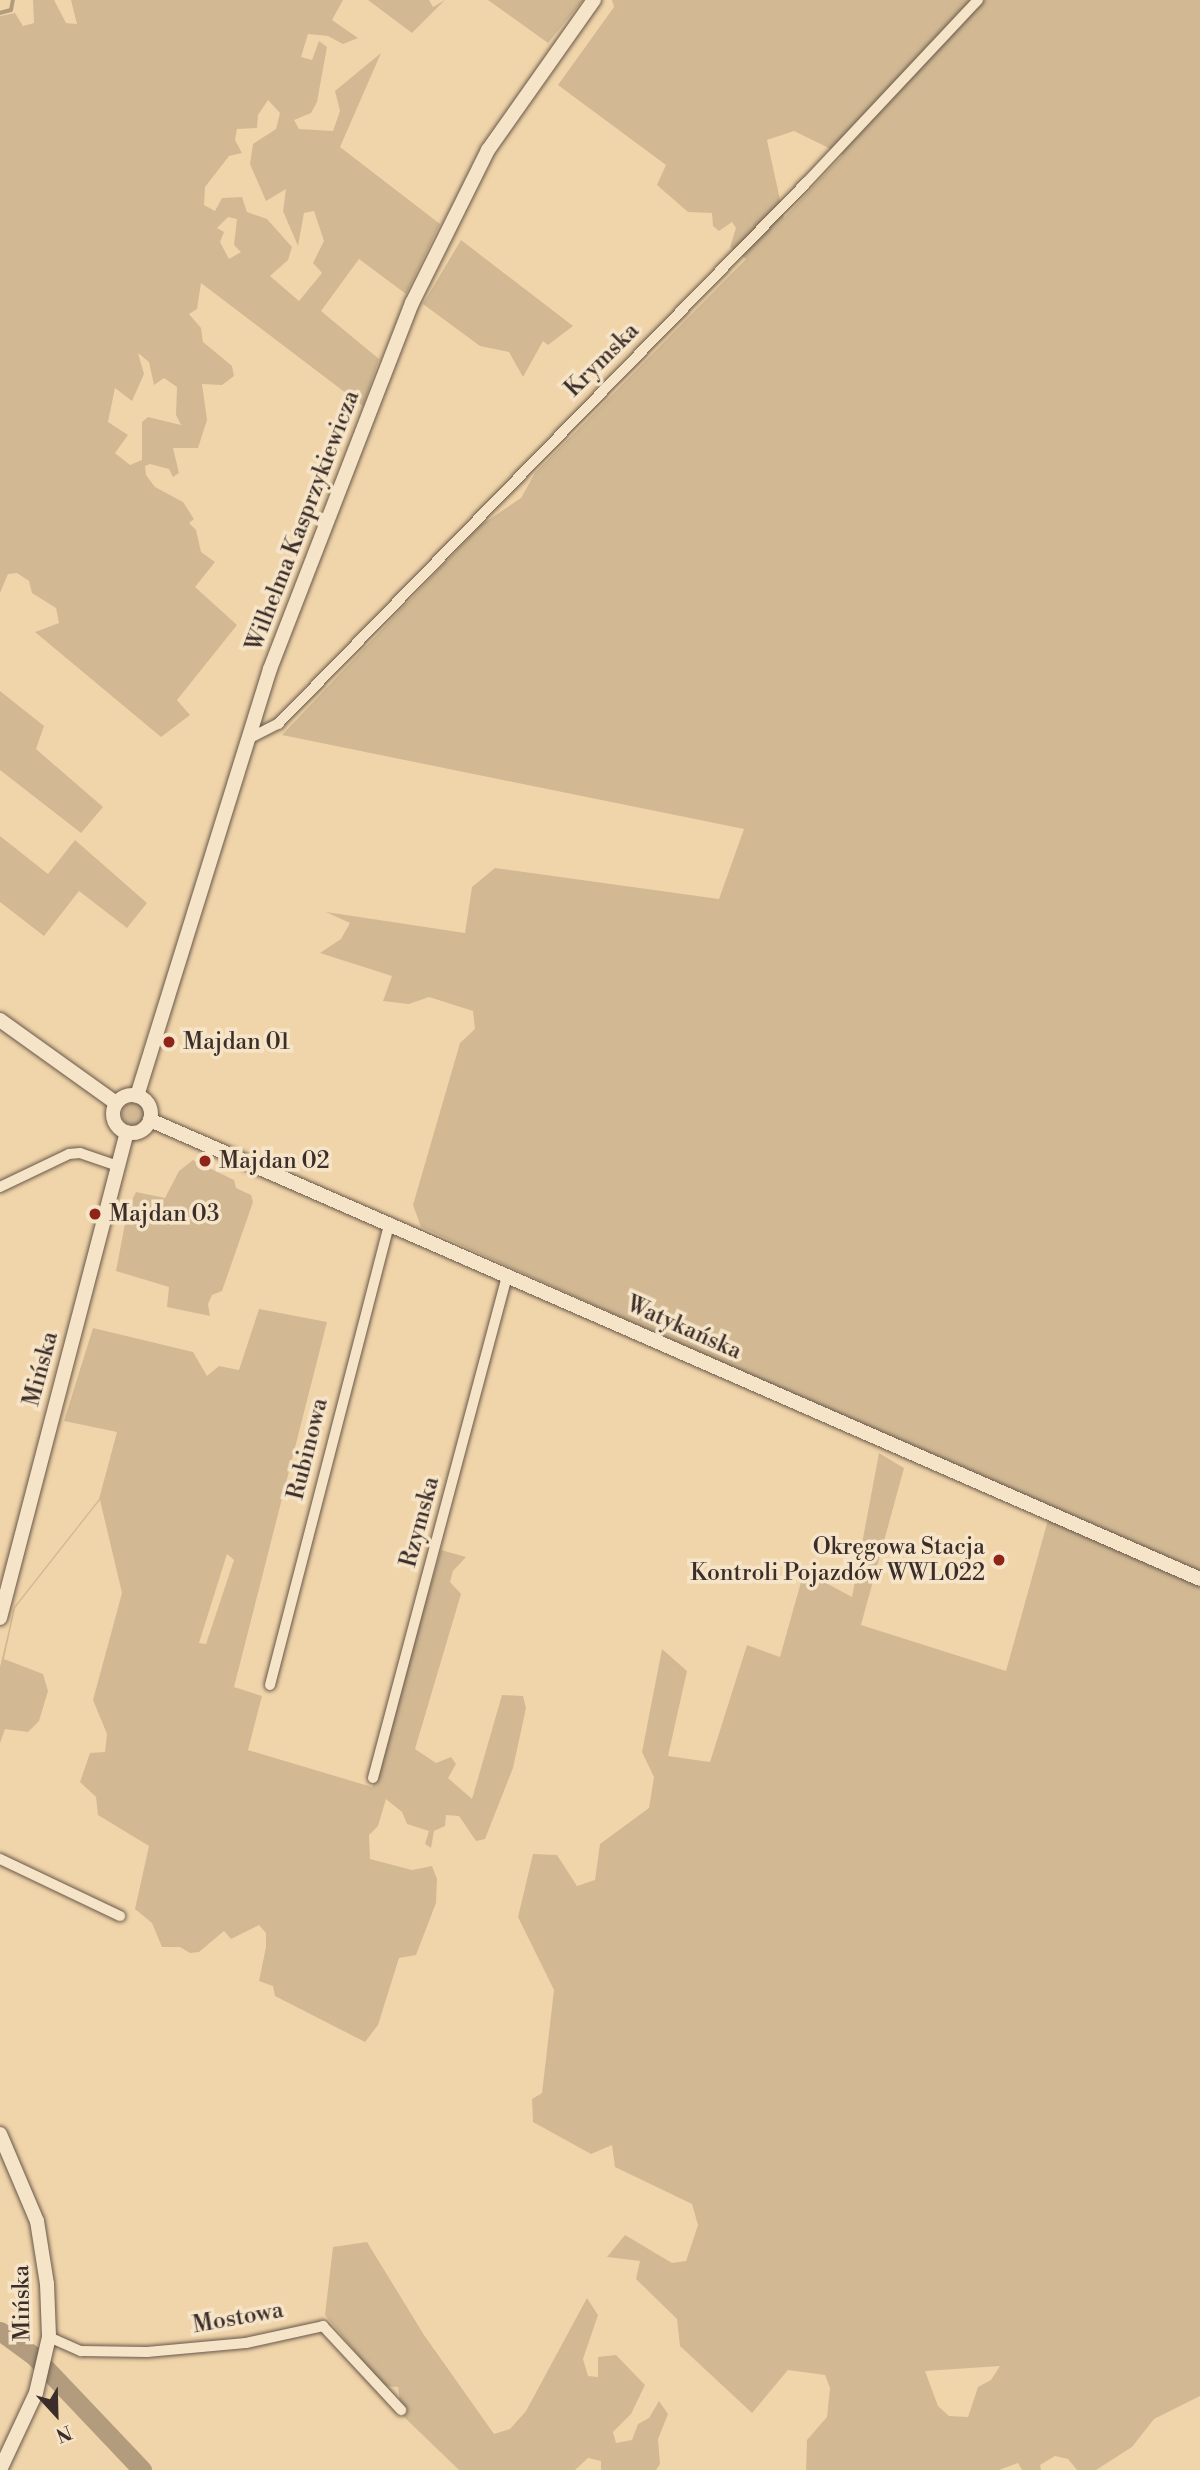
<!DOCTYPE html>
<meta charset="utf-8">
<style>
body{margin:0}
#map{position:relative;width:1200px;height:2470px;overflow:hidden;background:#f1d5aa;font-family:"Libre Bodoni",serif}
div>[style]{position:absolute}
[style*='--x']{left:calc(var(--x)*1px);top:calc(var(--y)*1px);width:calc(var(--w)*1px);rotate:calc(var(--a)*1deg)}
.green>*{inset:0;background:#d2b994}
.round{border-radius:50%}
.stream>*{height:3.5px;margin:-1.75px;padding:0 1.75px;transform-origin:1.75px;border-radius:1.75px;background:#b39c7e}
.river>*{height:19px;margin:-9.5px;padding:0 9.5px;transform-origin:9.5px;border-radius:9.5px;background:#b39c7e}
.roads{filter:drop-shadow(0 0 2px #68584a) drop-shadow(0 0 2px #68584a)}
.street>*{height:10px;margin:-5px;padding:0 5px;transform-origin:5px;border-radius:5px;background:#f6e4c8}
.secondary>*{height:14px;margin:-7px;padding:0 7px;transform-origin:7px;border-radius:7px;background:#f6e4c8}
.secondary>.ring{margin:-7px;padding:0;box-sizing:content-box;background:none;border:14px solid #f6e4c8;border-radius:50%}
.dots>*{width:19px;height:19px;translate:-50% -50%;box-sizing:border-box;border:4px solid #f6e4c8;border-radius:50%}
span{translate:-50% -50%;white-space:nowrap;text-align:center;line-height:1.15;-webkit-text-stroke:7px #f6e4c8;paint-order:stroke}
.street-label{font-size:23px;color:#3b2e2a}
.poi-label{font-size:23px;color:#3b2e2a}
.left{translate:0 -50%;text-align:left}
.right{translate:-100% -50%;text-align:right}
.north{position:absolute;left:21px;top:2379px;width:70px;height:70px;-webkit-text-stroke:5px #f6e4c8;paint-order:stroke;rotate:158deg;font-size:19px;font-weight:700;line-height:28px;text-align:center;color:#3b2e2a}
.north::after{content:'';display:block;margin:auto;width:24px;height:32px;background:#3b2e2a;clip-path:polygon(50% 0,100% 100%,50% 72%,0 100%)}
</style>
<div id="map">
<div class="green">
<i style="clip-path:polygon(evenodd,33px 0,54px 0,66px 23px,77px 24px,71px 0,343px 0,332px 20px,358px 38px,343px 44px,328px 36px,308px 34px,301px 57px,312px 60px,319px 41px,327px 47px,317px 102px,311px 113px,294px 120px,299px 129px,333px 131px,340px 111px,335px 91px,381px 53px,340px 147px,440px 224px,406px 294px,359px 259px,321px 311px,379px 359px,363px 406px,201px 283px,197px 309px,189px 314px,201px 328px,203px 342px,232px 366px,234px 376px,222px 385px,202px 384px,207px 420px,198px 448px,173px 448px,179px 473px,173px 477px,169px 469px,150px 464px,145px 466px,146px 475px,155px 487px,183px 502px,194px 519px,189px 523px,196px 530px,201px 552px,215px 562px,195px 587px,237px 625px,177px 700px,190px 715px,161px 737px,35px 632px,59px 623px,56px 608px,32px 593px,29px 581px,17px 573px,8px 574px,0 593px,0 16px,15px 13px,23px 26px,34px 23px,33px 0,268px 100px,280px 113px,276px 129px,253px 144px,250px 164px,266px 201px,286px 189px,283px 211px,298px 246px,304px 213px,314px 211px,324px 241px,313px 263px,322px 273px,299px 301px,270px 276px,288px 260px,292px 247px,267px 219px,247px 212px,242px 197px,222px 198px,215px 211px,204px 205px,205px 187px,229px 156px,242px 153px,235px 140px,237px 129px,257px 128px,258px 115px,268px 100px,33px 0,228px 217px,237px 219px,234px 245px,241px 252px,229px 259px,220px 242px,224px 232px,217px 228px,228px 217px,33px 0,138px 353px,149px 362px,154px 385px,164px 378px,177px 387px,176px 415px,181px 425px,148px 417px,142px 422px,142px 460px,130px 465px,115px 453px,128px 435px,108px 422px,115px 388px,132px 401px,144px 374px,138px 353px)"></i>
<i style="clip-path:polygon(368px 0,429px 0,433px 7px,445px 0,412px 33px)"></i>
<i style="clip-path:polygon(488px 0,583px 0,548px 43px)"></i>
<i style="clip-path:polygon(evenodd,612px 0,1200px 0,1200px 2396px,1154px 2419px,1132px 2447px,1096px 2470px,1077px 2470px,1068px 2459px,1055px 2456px,1040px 2465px,1041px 2470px,1022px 2470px,1018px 2463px,999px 2470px,806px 2470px,807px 2440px,827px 2417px,830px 2388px,825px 2375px,788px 2370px,752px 2413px,680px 2346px,677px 2319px,636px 2279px,640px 2261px,607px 2257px,625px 2235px,672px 2263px,686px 2261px,698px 2225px,692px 2204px,615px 2167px,612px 2145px,591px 2154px,533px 2122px,532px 2099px,542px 2093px,554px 1990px,518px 1917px,533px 1854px,557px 1855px,577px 1886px,595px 1880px,600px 1844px,649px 1808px,654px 1777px,642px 1752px,662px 1649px,687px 1671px,668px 1756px,710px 1762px,747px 1645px,780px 1657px,804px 1571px,852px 1597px,879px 1453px,904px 1468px,861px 1625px,1006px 1671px,1048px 1520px,809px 1402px,421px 1227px,413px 1205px,460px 1043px,475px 1029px,473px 1011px,429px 997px,409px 1004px,383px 1001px,392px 976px,320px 953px,341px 939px,350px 923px,326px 912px,465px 933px,472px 887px,495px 868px,719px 899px,744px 829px,282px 735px,481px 525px,521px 498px,535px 473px,746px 259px,730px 247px,736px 228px,732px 222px,719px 231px,713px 226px,712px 213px,688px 212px,657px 185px,666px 165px,558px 85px,614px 7px,612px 0,794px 131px,843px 155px,784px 218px,767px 140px,794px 131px,612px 0,1000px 2366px,991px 2380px,978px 2387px,968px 2417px,949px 2416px,938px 2406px,925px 2371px,1000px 2366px)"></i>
<i style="clip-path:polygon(461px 240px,573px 326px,548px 345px,543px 341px,523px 377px,509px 352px,480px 346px,423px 304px)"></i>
<i style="clip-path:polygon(0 691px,44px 726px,36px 749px,103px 807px,81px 833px,0 770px)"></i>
<i style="clip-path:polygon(0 836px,48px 874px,75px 840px,147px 903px,127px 928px,79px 891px,44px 936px,0 902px)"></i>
<i class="round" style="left:122px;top:1103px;width:22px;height:22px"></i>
<i style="clip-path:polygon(193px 1160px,234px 1180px,236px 1188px,251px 1195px,253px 1202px,222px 1291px,212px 1295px,208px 1304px,210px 1316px,167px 1307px,169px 1287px,116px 1271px,128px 1208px,136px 1192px,165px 1198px,179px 1171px)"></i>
<i style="clip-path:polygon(evenodd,259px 1309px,327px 1322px,234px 1687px,262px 1696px,248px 1750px,372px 1787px,441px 1550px,466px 1557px,453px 1571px,450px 1582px,461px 1594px,415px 1749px,436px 1763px,451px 1757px,456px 1764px,448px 1778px,472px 1799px,502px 1695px,523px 1696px,526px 1708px,513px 1768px,485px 1839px,476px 1841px,459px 1816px,446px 1815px,445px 1826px,434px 1831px,431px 1848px,425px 1844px,429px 1831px,407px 1824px,402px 1812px,386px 1799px,378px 1826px,369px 1835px,370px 1859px,412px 1870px,432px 1866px,437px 1879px,436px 1903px,416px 1955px,399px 1958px,378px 2025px,365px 2042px,275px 1996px,273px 1986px,259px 1981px,266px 1947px,266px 1933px,259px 1925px,231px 1939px,224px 1931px,199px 1952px,190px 1953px,180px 1947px,162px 1947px,152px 1923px,135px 1909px,149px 1846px,98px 1815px,96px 1797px,80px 1782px,90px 1753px,105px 1752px,107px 1734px,93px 1700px,122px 1593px,100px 1500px,15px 1608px,4px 1659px,43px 1674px,48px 1691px,39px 1721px,28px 1732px,5px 1729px,0 1743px,0 1667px,14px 1607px,99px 1499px,117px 1432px,64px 1421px,93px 1328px,193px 1352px,207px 1376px,219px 1366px,239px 1370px,259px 1309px,227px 1554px,234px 1560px,206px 1644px,199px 1643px,227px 1554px)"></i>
<i style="clip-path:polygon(367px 2242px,424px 2335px,494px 2434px,510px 2429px,526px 2411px,587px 2298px,598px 2315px,583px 2359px,588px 2376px,598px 2377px,598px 2357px,616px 2355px,645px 2385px,631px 2414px,613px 2432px,616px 2443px,632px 2440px,638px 2424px,649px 2418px,659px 2401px,668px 2414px,658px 2439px,660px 2464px,656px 2470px,601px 2470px,601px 2461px,588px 2458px,575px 2470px,459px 2470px,402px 2415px,398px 2387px,384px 2386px,325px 2315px,333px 2247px)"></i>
</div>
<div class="stream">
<i style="--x:0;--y:13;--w:11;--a:-15"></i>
<i style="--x:11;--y:10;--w:10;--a:-79"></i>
</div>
<div class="river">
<i style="--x:0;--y:2331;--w:42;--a:36.3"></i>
<i style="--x:34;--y:2356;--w:157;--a:46.5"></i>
</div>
<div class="roads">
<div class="street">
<i style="--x:248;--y:739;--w:34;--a:-27"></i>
<i style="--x:278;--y:724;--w:757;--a:-45.7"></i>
<i style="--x:807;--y:182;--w:250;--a:-46.8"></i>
<i style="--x:0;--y:1187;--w:76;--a:-25.6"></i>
<i style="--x:69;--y:1154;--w:11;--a:-5"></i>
<i style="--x:80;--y:1153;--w:40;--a:18.9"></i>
<i style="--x:270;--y:1685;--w:475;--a:-75.5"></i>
<i style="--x:373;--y:1778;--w:520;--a:-75.05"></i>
<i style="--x:0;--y:1859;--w:133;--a:25.4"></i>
<i style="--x:49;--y:2337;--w:35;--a:24"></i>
<i style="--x:81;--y:2351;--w:66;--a:0.9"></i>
<i style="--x:147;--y:2352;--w:99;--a:-5.2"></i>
<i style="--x:246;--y:2343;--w:79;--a:-12.4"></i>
<i style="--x:323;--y:2326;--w:115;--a:47.1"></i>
</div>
<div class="secondary">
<i style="--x:0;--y:1020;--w:143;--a:35.6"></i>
<i class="ring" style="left:113px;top:1095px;width:24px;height:24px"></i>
<i style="--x:137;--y:1096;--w:447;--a:-72.7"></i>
<i style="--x:270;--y:669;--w:393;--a:-68.8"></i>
<i style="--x:412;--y:303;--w:171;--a:-63.6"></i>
<i style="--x:488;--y:150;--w:184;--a:-54.8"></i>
<i style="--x:150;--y:1120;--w:1146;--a:23.61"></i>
<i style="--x:0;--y:1618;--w:502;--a:-75.36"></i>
<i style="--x:0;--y:2134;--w:95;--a:67"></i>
<i style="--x:37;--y:2221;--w:64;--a:81"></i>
<i style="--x:47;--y:2284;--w:53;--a:87.8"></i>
<i style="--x:49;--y:2337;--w:57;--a:103.1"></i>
<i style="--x:36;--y:2393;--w:85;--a:115.1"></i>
</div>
</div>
<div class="dots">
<i style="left:169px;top:1042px;background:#8f2418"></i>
<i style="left:205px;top:1161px;background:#8f2418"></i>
<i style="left:95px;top:1214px;background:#8f2418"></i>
<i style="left:999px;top:1560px;background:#8f2418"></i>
</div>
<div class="street-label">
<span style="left:602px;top:360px;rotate:-45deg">Krymska</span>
<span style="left:303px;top:521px;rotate:-69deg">Wilhelma Kasprzykiewicza</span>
<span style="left:684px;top:1328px;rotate:24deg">Watykańska</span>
<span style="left:41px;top:1369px;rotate:-75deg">Mińska</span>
<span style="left:308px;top:1449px;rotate:-76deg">Rubinowa</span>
<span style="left:420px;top:1522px;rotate:-75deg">Rzymska</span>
<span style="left:22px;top:2303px;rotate:-91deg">Mińska</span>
<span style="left:238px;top:2318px;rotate:-10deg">Mostowa</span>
</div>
<div class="poi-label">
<span class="left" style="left:183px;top:1042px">Majdan 01</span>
<span class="left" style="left:219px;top:1161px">Majdan 02</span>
<span class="left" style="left:109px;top:1214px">Majdan 03</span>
<span class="right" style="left:985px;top:1560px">Okręgowa Stacja<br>Kontroli Pojazdów WWL022</span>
</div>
<div class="north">N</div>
</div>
